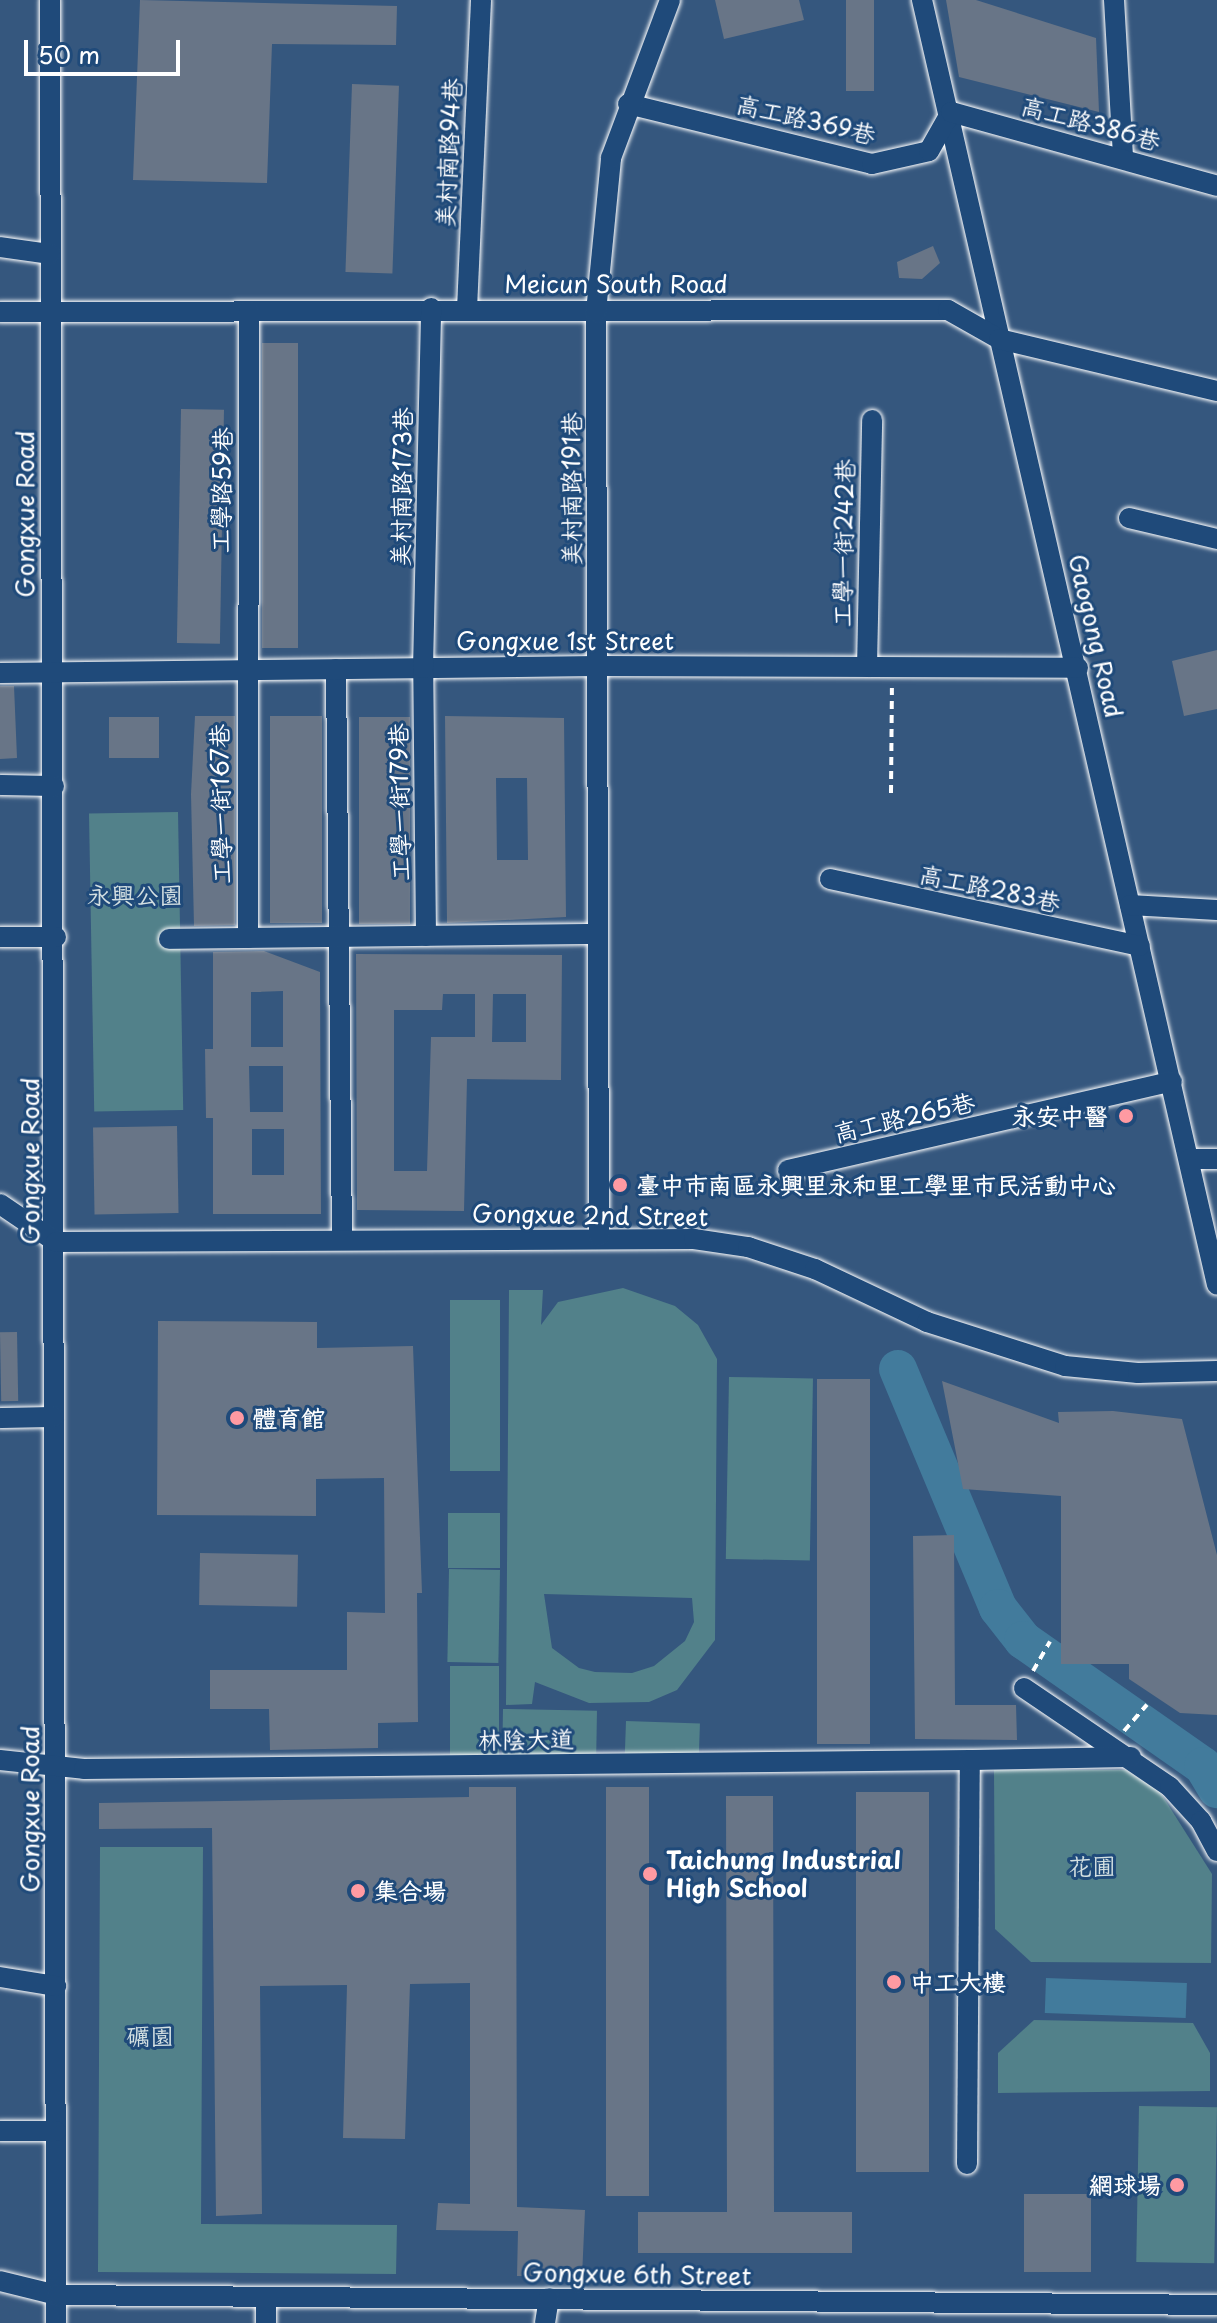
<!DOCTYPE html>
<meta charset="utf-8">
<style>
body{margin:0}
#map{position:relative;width:1217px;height:2323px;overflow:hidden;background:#35577e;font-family:"Playpen Sans","LXGW WenKai TC",sans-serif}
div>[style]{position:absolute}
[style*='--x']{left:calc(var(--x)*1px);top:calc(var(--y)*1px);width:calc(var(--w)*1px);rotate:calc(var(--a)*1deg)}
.green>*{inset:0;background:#52818a;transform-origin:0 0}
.water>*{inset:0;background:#427b9c;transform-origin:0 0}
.river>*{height:38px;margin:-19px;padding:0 19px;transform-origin:19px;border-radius:19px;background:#427b9c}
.building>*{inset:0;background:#687587;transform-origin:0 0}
.path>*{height:4px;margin-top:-2px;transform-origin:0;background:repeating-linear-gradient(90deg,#fff 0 8px,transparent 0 14px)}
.roads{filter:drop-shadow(0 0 2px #fff) drop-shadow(0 0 2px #fff)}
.minor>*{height:20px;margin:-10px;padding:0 10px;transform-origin:10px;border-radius:10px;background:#1f4a7a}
.dots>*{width:22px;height:22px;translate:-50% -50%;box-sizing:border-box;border:4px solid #1f4a7a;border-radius:50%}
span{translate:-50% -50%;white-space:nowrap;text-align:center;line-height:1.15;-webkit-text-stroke:6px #1f4a7a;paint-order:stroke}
.street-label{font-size:24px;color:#fff}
.park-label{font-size:24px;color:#d4e0e2}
.poi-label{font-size:24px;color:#fff;font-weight:700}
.right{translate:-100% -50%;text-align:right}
.left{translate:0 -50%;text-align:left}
.scale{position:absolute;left:24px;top:40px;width:156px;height:36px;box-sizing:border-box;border:4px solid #fff;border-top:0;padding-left:10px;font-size:24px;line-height:28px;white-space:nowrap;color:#fff;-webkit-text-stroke:6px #1f4a7a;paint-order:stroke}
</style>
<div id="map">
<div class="green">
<i style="left:178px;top:812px;width:298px;height:89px;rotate:89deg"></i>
<i style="clip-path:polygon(evenodd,623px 1288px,675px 1306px,698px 1325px,717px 1359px,715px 1640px,677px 1690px,649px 1702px,589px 1703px,535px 1682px,532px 1704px,506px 1705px,509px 1290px,543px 1290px,541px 1325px,558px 1302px,623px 1288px,544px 1594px,692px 1598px,694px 1622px,685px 1641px,654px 1666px,632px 1673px,595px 1672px,579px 1668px,552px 1648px,544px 1594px)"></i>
<i style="left:450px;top:1300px;width:50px;height:171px"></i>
<i style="left:729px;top:1377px;width:84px;height:182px;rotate:1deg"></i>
<i style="left:500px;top:1513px;width:55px;height:52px;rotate:90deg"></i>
<i style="left:500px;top:1570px;width:93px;height:51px;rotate:91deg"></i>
<i style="left:450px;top:1666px;width:49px;height:95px"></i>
<i style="left:503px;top:1709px;width:94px;height:50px;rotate:1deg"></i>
<i style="left:626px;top:1721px;width:74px;height:33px;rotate:2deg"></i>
<i style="clip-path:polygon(994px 1770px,1126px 1770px,1160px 1792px,1212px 1874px,1211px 1963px,1031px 1962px,995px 1929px)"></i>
<i style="clip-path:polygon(100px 1847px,203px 1847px,201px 2224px,397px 2225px,396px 2274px,98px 2272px)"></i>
<i style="clip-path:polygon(1034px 2020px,1193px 2023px,1210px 2053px,1210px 2091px,998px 2093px,998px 2053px)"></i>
<i style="left:1139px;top:2106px;width:78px;height:156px;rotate:1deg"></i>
</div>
<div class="water">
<i style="left:1046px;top:1978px;width:141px;height:35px;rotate:2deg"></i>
</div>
<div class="river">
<i style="--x:898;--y:1369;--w:259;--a:67.3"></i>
<i style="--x:998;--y:1608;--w:41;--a:52"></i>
<i style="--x:1023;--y:1640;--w:220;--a:35"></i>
<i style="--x:1203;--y:1766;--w:27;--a:59"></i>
</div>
<div class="building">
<i style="clip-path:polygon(140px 0,397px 6px,396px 45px,272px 44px,267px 183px,133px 180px)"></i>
<i style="clip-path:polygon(715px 0,799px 0,804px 20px,724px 39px)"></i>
<i style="left:846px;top:0;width:28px;height:91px"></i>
<i style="clip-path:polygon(946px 0,976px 0,1096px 38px,1099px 112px,959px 77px)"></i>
<i style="left:352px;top:84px;width:47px;height:188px;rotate:2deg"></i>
<i style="clip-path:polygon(933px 246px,940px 263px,922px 279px,899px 278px,897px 262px)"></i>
<i style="left:262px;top:343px;width:36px;height:305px"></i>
<i style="left:181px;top:409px;width:43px;height:234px;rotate:1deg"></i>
<i style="clip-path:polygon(1217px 650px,1217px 709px,1184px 716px,1172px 661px)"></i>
<i style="clip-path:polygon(0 686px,14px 686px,17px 758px,0 759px)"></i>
<i style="clip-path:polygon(195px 716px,235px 716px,235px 925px,194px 926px,191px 794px)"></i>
<i style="left:270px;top:716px;width:52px;height:207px"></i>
<i style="clip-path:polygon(evenodd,445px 716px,564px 718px,566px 917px,447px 923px,445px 716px,496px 778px,527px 778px,528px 860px,497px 860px,496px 778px)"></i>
<i style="left:109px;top:717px;width:50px;height:41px"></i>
<i style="left:359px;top:717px;width:51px;height:207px"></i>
<i style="clip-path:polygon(evenodd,264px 951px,320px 972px,321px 1214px,213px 1214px,213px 1118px,206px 1118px,205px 1049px,213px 1049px,213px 952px,264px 951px,283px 991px,283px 1047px,251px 1047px,251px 992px,283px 991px,264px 951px,249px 1066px,283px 1066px,283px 1112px,250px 1112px,249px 1066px,264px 951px,252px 1129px,284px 1129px,284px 1175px,252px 1175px,252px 1129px)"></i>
<i style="clip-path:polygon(evenodd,356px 954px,562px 955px,561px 1080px,467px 1079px,464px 1211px,357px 1210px,356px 954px,443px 994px,475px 994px,475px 1037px,431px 1037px,427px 1171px,394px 1171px,394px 1010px,442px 1010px,443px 994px,356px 954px,493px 994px,526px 994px,526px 1042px,492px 1042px,493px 994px)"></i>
<i style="left:177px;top:1126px;width:87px;height:84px;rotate:89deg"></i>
<i style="clip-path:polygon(158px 1321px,317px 1322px,317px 1348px,413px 1346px,422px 1593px,417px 1593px,418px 1722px,378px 1723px,378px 1748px,270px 1750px,269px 1709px,210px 1709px,210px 1670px,347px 1670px,347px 1612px,385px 1613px,384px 1478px,316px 1479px,316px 1516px,157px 1515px)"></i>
<i style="left:17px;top:1332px;width:69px;height:17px;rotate:89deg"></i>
<i style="left:817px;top:1379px;width:53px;height:365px"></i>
<i style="clip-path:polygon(942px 1381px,1059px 1423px,1058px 1412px,1113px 1411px,1182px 1419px,1217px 1555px,1217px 1715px,1180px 1713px,1129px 1679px,1129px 1664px,1061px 1664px,1061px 1496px,963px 1489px)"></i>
<i style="clip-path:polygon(954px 1535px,955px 1705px,1016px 1705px,1017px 1740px,915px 1739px,913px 1536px)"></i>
<i style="left:200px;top:1553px;width:98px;height:52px;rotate:1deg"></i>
<i style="clip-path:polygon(469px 1787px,516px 1787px,517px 2207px,585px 2210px,582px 2277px,517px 2276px,518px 2231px,436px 2230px,438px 2203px,470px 2204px,470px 1983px,410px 1984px,405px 2139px,343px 2138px,347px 1985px,260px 1986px,262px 2214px,216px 2216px,212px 1828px,99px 1829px,99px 1803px,469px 1797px)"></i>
<i style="left:649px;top:1787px;width:409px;height:43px;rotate:90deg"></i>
<i style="left:856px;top:1792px;width:73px;height:380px"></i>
<i style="clip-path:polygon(726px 1796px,773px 1796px,774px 2212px,852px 2212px,852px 2253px,638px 2253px,638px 2212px,727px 2212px)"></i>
<i style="left:1024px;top:2194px;width:67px;height:78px"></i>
</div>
<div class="path">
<i style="--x:891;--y:793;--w:105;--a:-89.5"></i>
<i style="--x:1033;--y:1671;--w:34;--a:-60"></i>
<i style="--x:1124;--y:1731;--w:35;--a:-49"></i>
</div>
<div class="roads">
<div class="minor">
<i style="--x:50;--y:0;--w:2323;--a:89.85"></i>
<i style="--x:922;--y:0;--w:1318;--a:77.07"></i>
<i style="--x:1114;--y:0;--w:158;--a:86.7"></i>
<i style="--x:628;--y:104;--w:251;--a:13.8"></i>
<i style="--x:872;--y:164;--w:58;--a:-12.8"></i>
<i style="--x:929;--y:151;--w:45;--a:-60.6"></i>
<i style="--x:951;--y:112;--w:276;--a:15.5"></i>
<i style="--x:0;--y:247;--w:50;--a:8"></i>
<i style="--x:467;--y:309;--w:309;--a:-87.4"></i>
<i style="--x:0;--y:312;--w:948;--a:-0.12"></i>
<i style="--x:948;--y:310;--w:59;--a:29.6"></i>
<i style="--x:999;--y:339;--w:224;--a:13.4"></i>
<i style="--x:1129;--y:518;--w:90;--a:13.4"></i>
<i style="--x:867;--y:667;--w:247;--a:-88.8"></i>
<i style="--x:336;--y:669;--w:571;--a:89.4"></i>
<i style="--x:0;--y:673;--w:597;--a:-0.67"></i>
<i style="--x:597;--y:666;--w:481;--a:0.2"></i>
<i style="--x:0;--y:785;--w:54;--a:1.1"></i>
<i style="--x:830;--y:879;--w:317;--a:12.2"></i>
<i style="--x:1130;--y:905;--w:87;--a:3.3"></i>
<i style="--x:426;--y:936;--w:268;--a:-90.6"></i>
<i style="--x:423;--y:668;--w:360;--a:-88.7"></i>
<i style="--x:0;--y:937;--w:56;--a:0"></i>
<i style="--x:248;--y:938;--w:627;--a:-89.91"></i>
<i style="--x:169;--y:939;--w:428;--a:-0.7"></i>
<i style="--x:1189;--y:1159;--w:28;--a:0"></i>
<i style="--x:788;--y:1170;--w:394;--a:-13"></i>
<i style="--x:0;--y:1204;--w:68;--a:34.2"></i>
<i style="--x:56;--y:1242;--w:638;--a:-0.27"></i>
<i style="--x:694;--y:1239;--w:55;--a:8.4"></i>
<i style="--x:748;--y:1247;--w:71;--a:18.2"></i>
<i style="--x:815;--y:1269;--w:124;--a:25.3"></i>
<i style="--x:927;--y:1322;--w:145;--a:17.7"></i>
<i style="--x:1065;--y:1366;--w:73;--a:5.5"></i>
<i style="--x:1138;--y:1373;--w:79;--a:-1.5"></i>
<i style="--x:599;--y:1236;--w:924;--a:-90.19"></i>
<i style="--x:596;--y:312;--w:155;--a:-84.4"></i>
<i style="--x:611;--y:158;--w:169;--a:-69.5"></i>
<i style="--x:0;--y:1418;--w:54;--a:-1.1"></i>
<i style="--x:1024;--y:1688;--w:176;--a:34.1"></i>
<i style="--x:1170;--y:1787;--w:46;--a:47.6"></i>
<i style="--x:1201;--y:1821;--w:34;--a:62"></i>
<i style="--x:0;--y:1760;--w:84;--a:6.1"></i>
<i style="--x:84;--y:1769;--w:886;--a:-0.58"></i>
<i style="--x:0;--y:1977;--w:57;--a:9.1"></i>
<i style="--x:0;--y:2131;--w:56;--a:0"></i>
<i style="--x:967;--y:2164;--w:404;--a:-89.6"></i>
<i style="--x:970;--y:1760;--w:161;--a:-1.1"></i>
<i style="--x:0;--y:2281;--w:59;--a:13.8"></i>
<i style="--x:57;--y:2295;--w:1160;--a:0.49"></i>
<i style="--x:266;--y:2298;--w:25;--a:90"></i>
<i style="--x:545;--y:2323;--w:25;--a:-81"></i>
</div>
</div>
<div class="dots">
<i style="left:1126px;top:1116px;background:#ff9aa2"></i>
<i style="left:620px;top:1185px;background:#ff9aa2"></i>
<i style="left:237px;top:1418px;background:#ff9aa2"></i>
<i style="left:650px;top:1874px;background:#ff9aa2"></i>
<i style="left:358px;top:1891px;background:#ff9aa2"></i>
<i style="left:894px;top:1982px;background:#ff9aa2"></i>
<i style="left:1177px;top:2185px;background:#ff9aa2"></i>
</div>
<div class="street-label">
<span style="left:806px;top:119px;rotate:13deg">高工路369巷</span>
<span style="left:1091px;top:123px;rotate:15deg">高工路386巷</span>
<span style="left:448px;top:153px;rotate:-87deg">美村南路94巷</span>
<span style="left:616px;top:284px">Meicun South Road</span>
<span style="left:401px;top:487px;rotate:-89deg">美村南路173巷</span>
<span style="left:571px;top:489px;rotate:-90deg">美村南路191巷</span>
<span style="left:221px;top:490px;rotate:-89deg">工學路59巷</span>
<span style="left:25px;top:514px;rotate:-90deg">Gongxue Road</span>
<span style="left:843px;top:543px;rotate:-89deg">工學一街242巷</span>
<span style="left:1096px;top:636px;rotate:77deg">Gaogong Road</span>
<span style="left:565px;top:641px">Gongxue 1st Street</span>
<span style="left:399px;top:802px;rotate:-91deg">工學一街179巷</span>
<span style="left:220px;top:804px;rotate:-91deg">工學一街167巷</span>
<span style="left:990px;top:888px;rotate:12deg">高工路283巷</span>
<span style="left:904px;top:1117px;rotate:-13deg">高工路265巷</span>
<span style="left:30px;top:1161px;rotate:-90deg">Gongxue Road</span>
<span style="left:590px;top:1215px;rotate:1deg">Gongxue 2nd Street</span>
<span style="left:526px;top:1739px;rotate:-1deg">林陰大道</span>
<span style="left:30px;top:1809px;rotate:-90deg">Gongxue Road</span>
<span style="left:637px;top:2274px;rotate:1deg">Gongxue 6th Street</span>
</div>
<div class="park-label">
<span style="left:135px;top:895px">永興公園</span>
<span style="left:1092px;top:1866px">花圃</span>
<span style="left:150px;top:2036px">礪園</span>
</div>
<div class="poi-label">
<span class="right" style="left:1108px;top:1116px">永安中醫</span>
<span class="left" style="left:636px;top:1185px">臺中市南區永興里永和里工學里市民活動中心</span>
<span class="left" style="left:253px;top:1418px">體育館</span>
<span class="left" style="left:666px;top:1874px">Taichung Industrial<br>High School</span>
<span class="left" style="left:374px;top:1891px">集合場</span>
<span class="left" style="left:910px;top:1982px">中工大樓</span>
<span class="right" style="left:1161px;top:2185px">網球場</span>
</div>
<div class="scale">50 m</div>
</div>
